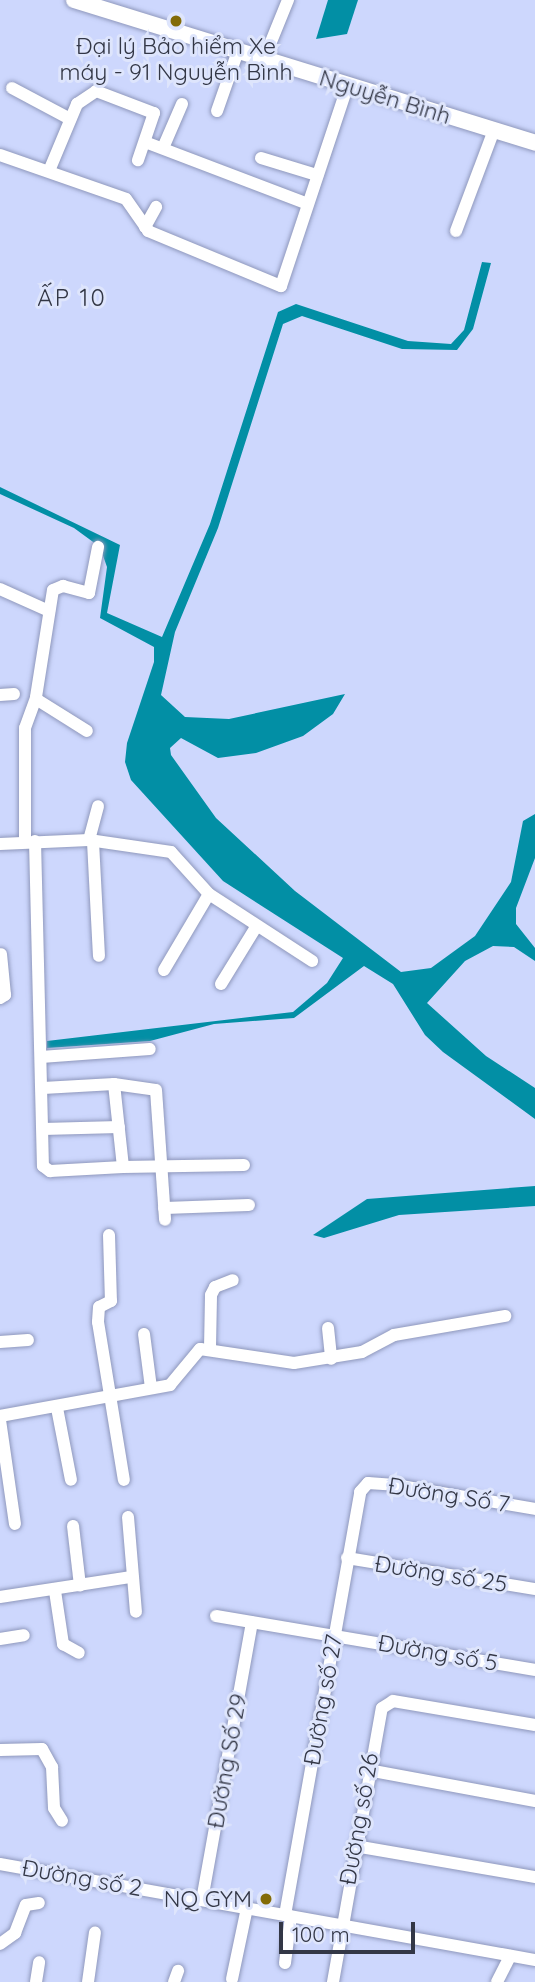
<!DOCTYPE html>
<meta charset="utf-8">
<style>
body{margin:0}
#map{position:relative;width:535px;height:1982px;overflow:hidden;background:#cdd7fd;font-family:Quicksand,sans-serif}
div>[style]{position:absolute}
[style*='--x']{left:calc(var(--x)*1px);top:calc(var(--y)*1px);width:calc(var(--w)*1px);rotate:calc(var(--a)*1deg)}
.water>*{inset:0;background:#028fa5}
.roads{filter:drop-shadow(0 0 2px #8f98bc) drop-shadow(0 0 2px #8f98bc)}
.minor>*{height:12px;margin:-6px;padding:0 6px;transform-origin:6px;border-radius:6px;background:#fff}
.major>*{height:16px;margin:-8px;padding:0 8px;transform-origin:8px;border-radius:8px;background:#fff}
.dots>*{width:19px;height:19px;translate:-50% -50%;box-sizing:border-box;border:4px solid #dee5fc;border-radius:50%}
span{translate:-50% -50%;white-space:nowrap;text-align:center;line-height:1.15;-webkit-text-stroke:6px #dee5fc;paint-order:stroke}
.poi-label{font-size:23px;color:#333746}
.right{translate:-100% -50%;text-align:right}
.street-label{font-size:23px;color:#333746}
.neighbourhood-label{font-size:24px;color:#333746;letter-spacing:2px}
.scale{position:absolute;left:279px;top:1922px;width:136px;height:32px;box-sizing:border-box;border:4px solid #333746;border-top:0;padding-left:9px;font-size:21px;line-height:24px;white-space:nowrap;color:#333746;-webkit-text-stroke:5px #dee5fc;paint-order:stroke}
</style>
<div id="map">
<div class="water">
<i style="clip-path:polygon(328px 0,358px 0,347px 34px,316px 39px)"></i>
<i style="clip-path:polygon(482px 262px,491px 263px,473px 329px,457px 350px,402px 349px,302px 316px,283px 324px,218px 528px,175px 632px,161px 695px,185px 717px,229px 719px,345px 694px,333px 714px,303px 736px,256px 753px,218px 758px,181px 738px,170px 748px,171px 755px,216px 818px,295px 891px,401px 972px,431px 968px,475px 936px,511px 882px,523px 821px,535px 814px,535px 858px,516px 908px,516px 924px,535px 948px,535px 961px,514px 947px,493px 946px,465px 961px,427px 1003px,486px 1056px,535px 1088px,535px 1119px,443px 1052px,425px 1035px,393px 984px,364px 966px,294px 1018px,214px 1024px,150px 1041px,47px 1048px,47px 1041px,293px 1012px,327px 983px,343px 958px,223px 881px,131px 780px,125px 762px,127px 743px,154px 662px,154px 647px,100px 618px,107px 567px,100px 547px,74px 528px,0 494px,0 487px,120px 545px,107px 613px,162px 637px,210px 524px,278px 312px,296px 304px,408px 341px,451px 344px,464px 330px)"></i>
<i style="clip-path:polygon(535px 1186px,535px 1206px,399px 1215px,324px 1238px,313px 1235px,367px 1199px)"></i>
</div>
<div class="roads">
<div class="minor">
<i style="--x:264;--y:59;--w:64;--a:-67.9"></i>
<i style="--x:12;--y:88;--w:66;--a:28.1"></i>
<i style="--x:217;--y:111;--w:64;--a:-70.7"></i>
<i style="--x:145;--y:142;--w:174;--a:20.8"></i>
<i style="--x:163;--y:148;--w:48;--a:-66.6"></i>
<i style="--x:0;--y:155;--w:133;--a:19.2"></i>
<i style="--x:126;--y:199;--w:39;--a:55"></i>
<i style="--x:148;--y:231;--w:144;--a:22.5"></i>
<i style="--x:281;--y:286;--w:212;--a:-71.6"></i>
<i style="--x:261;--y:158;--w:59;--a:16.9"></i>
<i style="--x:49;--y:171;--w:73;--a:-67.3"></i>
<i style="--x:77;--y:104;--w:23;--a:-34"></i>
<i style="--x:96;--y:91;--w:62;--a:20.8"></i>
<i style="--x:154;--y:113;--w:50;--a:108.8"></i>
<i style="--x:145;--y:227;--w:23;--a:-61"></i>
<i style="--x:456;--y:231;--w:108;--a:-69.4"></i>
<i style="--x:0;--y:589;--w:54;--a:24.2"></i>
<i style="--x:0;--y:695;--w:14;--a:-4"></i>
<i style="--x:36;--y:699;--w:60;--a:32.1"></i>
<i style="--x:89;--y:840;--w:35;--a:-75"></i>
<i style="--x:35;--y:841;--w:325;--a:88.6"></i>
<i style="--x:43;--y:1166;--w:9;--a:36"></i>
<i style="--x:50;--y:1171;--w:73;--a:-3.1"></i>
<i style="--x:25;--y:842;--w:114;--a:-90"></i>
<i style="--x:25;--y:728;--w:33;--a:-70"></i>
<i style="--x:36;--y:697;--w:108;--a:-81"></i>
<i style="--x:53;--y:590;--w:11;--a:-22"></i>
<i style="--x:63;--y:586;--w:27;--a:15"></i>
<i style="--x:89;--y:593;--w:47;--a:-78.9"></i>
<i style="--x:93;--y:842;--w:114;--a:87"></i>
<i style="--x:0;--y:844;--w:89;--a:-2.6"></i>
<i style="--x:89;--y:840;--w:83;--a:8.3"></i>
<i style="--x:171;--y:852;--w:57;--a:47.9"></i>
<i style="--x:209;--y:894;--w:123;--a:33"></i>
<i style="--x:164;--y:970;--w:88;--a:-59.4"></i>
<i style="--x:221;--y:984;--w:67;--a:-58.4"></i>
<i style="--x:0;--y:998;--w:6;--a:-31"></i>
<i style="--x:5;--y:995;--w:41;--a:-95.6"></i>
<i style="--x:41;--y:1057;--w:109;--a:-4.2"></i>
<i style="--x:114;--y:1084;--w:83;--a:83.8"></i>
<i style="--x:123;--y:1167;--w:121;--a:-0.9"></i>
<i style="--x:43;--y:1088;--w:71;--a:-3.2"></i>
<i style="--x:114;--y:1084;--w:42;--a:8.1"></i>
<i style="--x:156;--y:1090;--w:130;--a:86"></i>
<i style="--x:43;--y:1129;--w:76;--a:-1.5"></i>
<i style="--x:164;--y:1208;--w:85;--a:-2"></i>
<i style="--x:109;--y:1235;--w:66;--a:88.3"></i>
<i style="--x:111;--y:1301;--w:13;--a:153"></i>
<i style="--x:99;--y:1307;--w:15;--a:94"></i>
<i style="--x:98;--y:1322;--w:160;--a:80.7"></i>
<i style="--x:328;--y:1328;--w:31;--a:84"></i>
<i style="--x:144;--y:1334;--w:54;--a:82.6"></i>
<i style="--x:0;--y:1342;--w:28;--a:-4"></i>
<i style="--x:210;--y:1348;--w:53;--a:-88.9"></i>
<i style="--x:211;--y:1295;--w:9;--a:-63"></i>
<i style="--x:215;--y:1287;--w:19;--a:-21"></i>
<i style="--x:57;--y:1408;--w:73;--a:79"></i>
<i style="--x:0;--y:1416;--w:173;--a:-10.3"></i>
<i style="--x:170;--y:1385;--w:47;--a:-50.2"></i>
<i style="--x:200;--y:1349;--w:95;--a:8.5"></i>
<i style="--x:294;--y:1363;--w:69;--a:-9.2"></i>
<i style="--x:362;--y:1352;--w:36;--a:-28"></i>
<i style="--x:394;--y:1335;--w:113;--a:-9.7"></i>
<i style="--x:0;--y:1420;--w:105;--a:81.8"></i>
<i style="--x:128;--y:1517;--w:95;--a:85.2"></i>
<i style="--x:73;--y:1526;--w:60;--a:83.3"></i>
<i style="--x:347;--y:1558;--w:191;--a:9.4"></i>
<i style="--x:55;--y:1591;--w:54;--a:81.4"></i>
<i style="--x:63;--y:1644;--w:18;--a:29"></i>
<i style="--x:0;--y:1597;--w:133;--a:-8.7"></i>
<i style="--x:216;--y:1616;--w:324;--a:9.6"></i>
<i style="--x:0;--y:1639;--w:24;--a:-9"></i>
<i style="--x:0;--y:1750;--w:42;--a:-1.4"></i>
<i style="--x:42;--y:1749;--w:21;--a:61"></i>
<i style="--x:52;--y:1767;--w:41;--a:87.2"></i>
<i style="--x:54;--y:1808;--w:15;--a:58"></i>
<i style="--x:368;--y:1770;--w:170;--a:10.5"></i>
<i style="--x:355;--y:1846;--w:183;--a:9.8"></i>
<i style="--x:0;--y:1864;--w:544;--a:10.17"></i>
<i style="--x:202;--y:1900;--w:282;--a:-79.8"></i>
<i style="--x:285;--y:1915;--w:430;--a:-79.9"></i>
<i style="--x:360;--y:1492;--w:12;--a:-48"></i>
<i style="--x:368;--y:1483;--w:27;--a:4"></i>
<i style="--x:395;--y:1485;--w:142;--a:9.7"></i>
<i style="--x:0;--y:1944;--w:19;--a:-36"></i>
<i style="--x:15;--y:1933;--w:30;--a:-69"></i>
<i style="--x:26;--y:1905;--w:13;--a:-9"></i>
<i style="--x:285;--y:1963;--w:47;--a:-82.7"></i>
<i style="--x:232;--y:1979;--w:73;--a:-78.1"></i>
<i style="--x:36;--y:1982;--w:20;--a:-81"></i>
<i style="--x:88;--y:1982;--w:50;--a:-82"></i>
<i style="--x:174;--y:1982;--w:12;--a:-70"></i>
<i style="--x:333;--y:1982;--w:278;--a:-79.9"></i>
<i style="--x:382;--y:1708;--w:13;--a:-32"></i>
<i style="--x:393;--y:1701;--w:144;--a:9.6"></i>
<i style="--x:497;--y:1982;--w:29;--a:-63"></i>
</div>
<div class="major">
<i style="--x:74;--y:0;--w:483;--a:17.2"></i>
</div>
</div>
<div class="dots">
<i style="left:176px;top:21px;background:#836b06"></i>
<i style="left:266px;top:1899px;background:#836b06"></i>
</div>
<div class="poi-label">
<span style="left:176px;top:59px">Đại lý Bảo hiểm Xe<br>máy - 91 Nguyễn Bình</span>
<span class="right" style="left:252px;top:1899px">NQ GYM</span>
</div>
<div class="street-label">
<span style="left:385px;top:97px;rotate:17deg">Nguyễn Bình</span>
<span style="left:449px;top:1495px;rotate:9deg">Đường Số 7</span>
<span style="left:441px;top:1574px;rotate:9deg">Đường số 25</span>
<span style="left:438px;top:1653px;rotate:10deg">Đường số 5</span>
<span style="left:323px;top:1700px;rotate:-80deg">Đường số 27</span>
<span style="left:227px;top:1761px;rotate:-80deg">Đường Số 29</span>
<span style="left:359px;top:1819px;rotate:-80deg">Đường số 26</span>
<span style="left:82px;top:1878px;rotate:10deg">Đường số 2</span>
</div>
<div class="neighbourhood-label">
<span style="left:72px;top:298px">ẤP 10</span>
</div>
<div class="scale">100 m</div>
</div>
